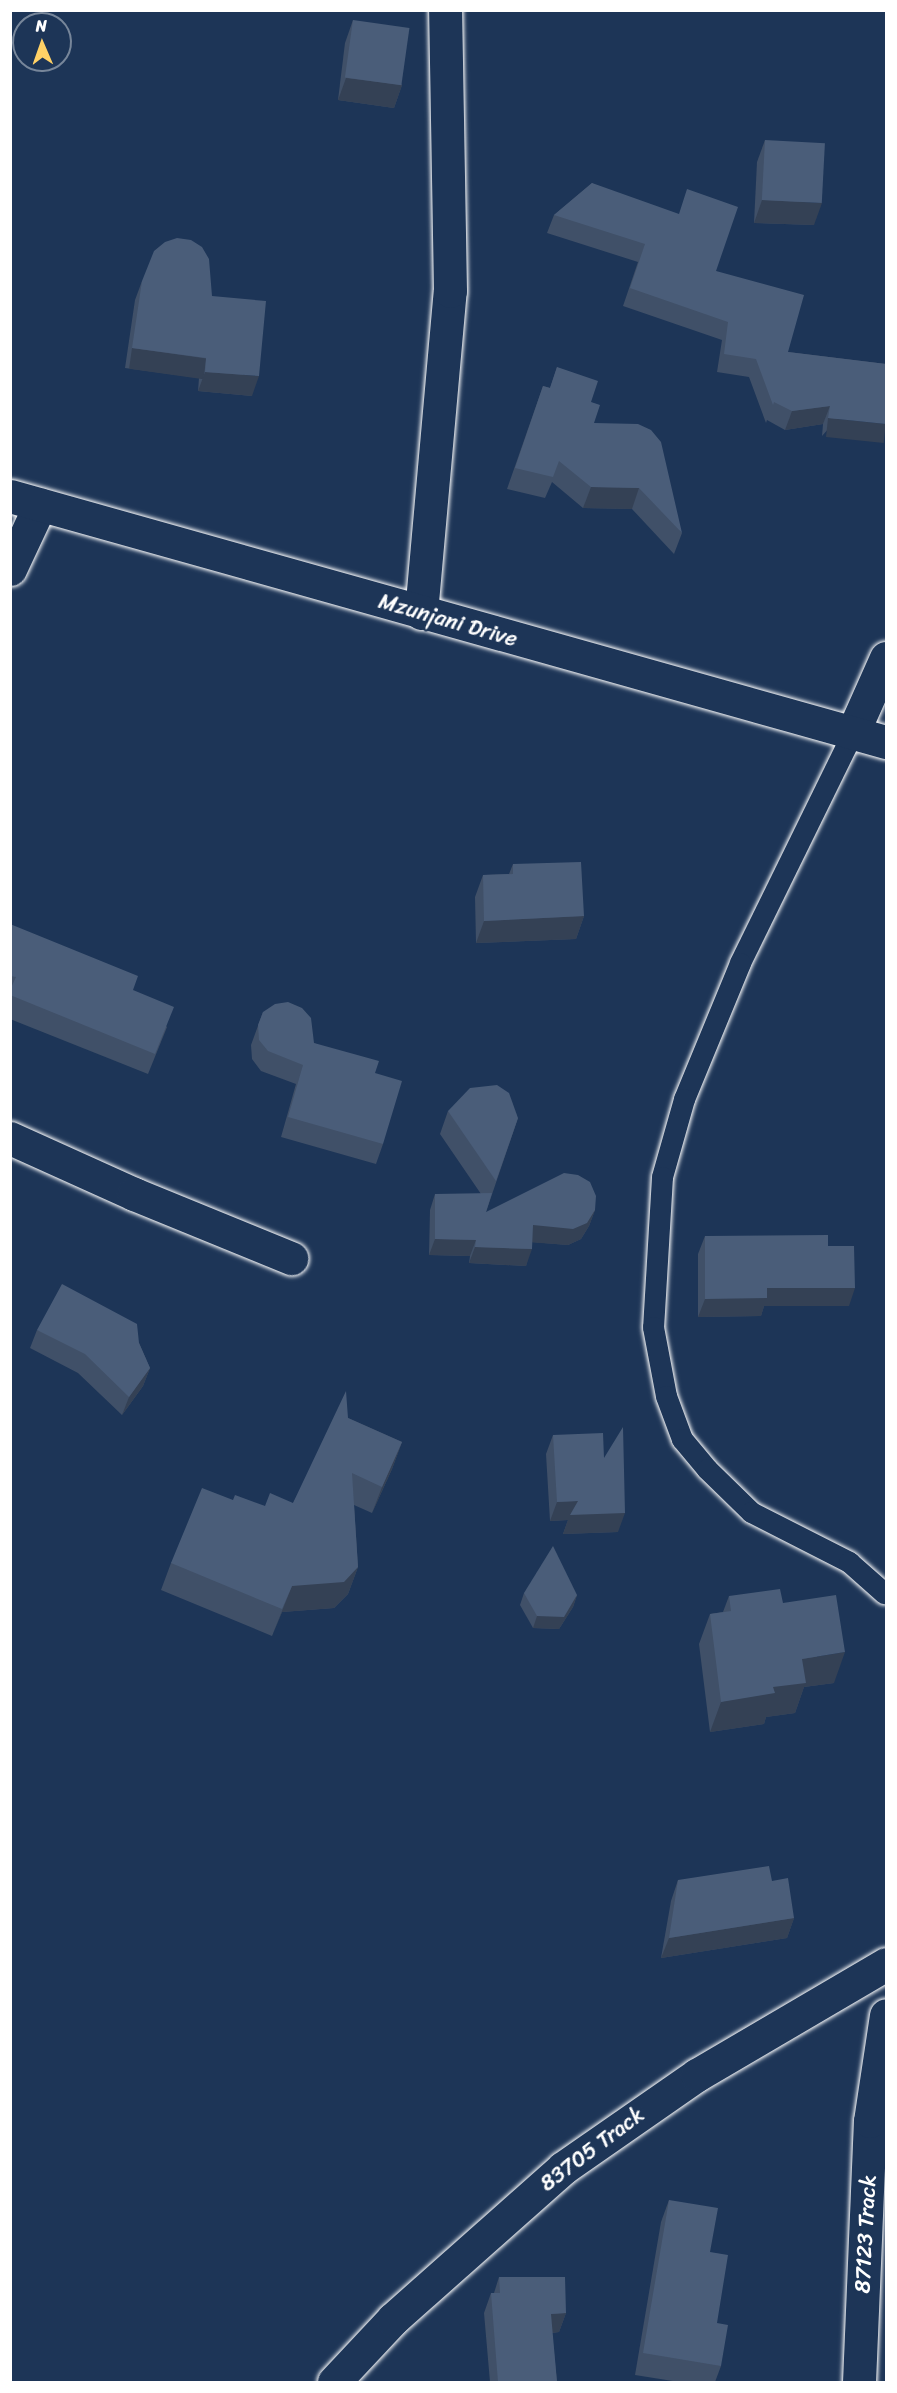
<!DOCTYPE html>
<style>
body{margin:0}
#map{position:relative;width:897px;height:2393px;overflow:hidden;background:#1d3557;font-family:Sriracha,sans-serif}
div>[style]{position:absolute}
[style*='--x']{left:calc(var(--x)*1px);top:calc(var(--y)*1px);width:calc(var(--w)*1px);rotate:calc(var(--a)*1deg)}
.roads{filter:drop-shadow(0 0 2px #fff) drop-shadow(0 0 2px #fff)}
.service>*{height:21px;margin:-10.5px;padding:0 10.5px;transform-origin:10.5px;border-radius:10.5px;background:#1d3557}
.minor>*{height:33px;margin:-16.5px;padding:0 16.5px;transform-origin:16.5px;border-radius:16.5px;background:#1d3557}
.secondary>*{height:33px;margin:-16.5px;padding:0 16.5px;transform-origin:16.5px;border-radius:16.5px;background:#1d3557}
.wall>*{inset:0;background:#405068}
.shaded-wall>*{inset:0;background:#344155;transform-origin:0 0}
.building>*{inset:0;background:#4a5d79;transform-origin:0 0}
span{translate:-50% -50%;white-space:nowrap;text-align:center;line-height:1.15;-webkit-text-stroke:5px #1d3557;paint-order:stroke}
.street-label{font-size:22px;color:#fff}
.frame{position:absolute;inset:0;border:12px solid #fff;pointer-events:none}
.north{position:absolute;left:12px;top:12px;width:60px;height:60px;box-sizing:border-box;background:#1d3557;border:2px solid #77869a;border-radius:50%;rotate:358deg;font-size:16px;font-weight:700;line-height:24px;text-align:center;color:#fff}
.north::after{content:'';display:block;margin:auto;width:21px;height:27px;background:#ffd166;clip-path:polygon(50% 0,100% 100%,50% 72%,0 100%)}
</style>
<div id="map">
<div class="roads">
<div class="service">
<i style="--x:853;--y:732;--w:257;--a:116.1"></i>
<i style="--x:740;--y:963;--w:147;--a:112.4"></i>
<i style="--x:684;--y:1099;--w:81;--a:105.8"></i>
<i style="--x:662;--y:1177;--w:150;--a:93.4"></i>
<i style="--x:653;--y:1327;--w:70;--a:79.3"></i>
<i style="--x:666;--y:1396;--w:46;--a:69.6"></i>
<i style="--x:682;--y:1439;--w:39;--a:50"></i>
<i style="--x:707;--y:1469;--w:62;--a:44.3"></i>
<i style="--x:751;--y:1512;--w:110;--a:27"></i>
<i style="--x:849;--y:1562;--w:47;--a:41.5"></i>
</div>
<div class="minor">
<i style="--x:10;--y:569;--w:71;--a:-64.9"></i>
<i style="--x:421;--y:613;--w:323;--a:-84.9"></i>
<i style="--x:450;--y:291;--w:281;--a:-91"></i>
<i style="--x:853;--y:732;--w:81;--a:-66"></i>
<i style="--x:10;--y:1138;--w:136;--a:24.3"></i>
<i style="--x:134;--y:1194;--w:170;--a:22.2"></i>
<i style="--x:334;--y:2382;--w:86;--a:-46.9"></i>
<i style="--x:393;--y:2319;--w:227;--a:-41.6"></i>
<i style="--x:563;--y:2168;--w:163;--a:-34.8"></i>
<i style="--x:697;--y:2075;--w:219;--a:-30.4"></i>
<i style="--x:859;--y:2382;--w:261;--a:-87.6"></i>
<i style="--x:870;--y:2121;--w:107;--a:-81.4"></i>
</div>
<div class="secondary">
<i style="--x:10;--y:496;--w:910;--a:15.69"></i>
</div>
</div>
<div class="wall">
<i style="clip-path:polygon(353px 20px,402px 85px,394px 108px,338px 100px,345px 43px)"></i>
<i style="clip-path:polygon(765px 140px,814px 225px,754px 223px,757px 162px)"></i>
<i style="clip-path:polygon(592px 183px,716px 271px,788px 352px,886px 364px,822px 436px,823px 424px,785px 430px,767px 420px,766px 423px,749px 377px,717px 372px,722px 340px,623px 306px,638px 262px,547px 233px,554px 215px)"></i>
<i style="clip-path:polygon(142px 281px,212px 296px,252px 396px,198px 391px,199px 378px,125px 368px,135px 300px)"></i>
<i style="clip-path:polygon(557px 367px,591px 402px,594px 423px,682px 533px,674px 554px,632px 509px,583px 508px,552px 482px,545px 498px,507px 489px,543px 386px,550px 388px)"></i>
<i style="clip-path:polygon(513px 864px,584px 916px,576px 939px,476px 943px,475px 897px,483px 875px,509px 874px)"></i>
<i style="clip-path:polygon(10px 924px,133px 991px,167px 1027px,148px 1074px,10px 1019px)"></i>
<i style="clip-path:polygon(263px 1012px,314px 1043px,375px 1073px,383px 1144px,376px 1164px,281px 1137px,296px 1084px,261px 1071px,252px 1059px,251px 1045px)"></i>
<i style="clip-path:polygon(448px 1111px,518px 1118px,486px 1212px,595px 1210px,589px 1226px,581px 1239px,568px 1245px,532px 1242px,526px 1266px,469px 1263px,470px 1256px,429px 1255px,430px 1210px,435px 1194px,481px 1194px,440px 1134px)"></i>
<i style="clip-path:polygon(705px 1236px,828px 1246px,849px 1306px,764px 1306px,761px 1316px,698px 1317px,698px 1254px)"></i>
<i style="clip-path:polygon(37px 1330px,139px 1343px,150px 1368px,143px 1386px,122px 1415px,78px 1373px,30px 1348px)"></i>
<i style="clip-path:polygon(348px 1418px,402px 1442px,392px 1469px,372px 1513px,354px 1505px,358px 1567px,348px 1594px,334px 1608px,282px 1612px,272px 1636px,161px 1590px,171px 1563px,233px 1500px,265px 1506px,293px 1503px)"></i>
<i style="clip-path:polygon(553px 1435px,604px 1458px,618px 1532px,563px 1534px,568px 1520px,550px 1521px,546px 1454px)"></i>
<i style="clip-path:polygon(524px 1593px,577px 1595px,573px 1607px,559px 1629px,533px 1628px,520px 1605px)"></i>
<i style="clip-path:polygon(729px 1596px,783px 1603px,834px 1683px,804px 1687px,795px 1713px,766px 1717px,764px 1724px,710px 1732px,699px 1644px,710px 1614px,723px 1612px)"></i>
<i style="clip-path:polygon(678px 1880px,772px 1881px,794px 1918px,787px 1938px,661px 1958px,671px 1901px)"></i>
<i style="clip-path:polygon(669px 2200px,710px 2252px,721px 2366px,715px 2382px,679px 2382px,635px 2375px,661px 2222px)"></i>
<i style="clip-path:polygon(499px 2277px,566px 2313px,559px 2332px,552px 2333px,557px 2382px,490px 2382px,484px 2313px,491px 2293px,494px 2293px)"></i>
</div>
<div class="shaded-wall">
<i style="left:563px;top:10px;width:1px;height:63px;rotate:90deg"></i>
<i style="clip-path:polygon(346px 78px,402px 85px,394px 108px,338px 100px)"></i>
<i style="clip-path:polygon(762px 200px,822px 203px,814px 225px,754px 223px)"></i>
<i style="left:132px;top:348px;width:75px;height:21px;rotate:8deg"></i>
<i style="clip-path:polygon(205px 372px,259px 376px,252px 396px,198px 391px)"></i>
<i style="clip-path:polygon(830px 406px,823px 424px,785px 430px,792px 411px)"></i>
<i style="left:828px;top:418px;width:58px;height:19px;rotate:6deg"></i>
<i style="clip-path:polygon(591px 487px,639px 488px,632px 509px,583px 508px)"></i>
<i style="clip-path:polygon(584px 916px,576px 939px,476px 943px,484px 921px)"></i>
<i style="clip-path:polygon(595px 1210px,589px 1226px,581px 1239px,568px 1245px,527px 1242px,533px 1225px)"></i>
<i style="clip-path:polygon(435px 1239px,476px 1240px,470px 1256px,429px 1255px)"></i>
<i style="clip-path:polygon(475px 1247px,532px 1249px,526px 1266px,469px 1263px)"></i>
<i style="clip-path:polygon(767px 1288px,855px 1288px,849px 1306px,764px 1306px,761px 1316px,698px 1317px,705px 1299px)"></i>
<i style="clip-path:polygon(150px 1368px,143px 1386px,122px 1415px,129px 1397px)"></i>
<i style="clip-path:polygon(402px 1442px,392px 1469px,372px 1513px,382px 1487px)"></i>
<i style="clip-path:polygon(578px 1501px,625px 1513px,618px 1532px,563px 1534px,568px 1520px,550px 1521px,557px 1502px)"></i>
<i style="clip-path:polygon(358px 1567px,348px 1594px,334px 1608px,282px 1612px,272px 1636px,292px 1586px)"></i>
<i style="clip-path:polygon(577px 1595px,573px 1607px,559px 1629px,533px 1628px,537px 1616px)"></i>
<i style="clip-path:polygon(845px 1652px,834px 1683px,804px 1687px,795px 1713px,766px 1717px,764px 1724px,710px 1732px,721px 1702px,773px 1687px,802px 1659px)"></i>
<i style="clip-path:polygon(794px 1918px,787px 1938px,661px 1958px,669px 1938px)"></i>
<i style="clip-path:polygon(566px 2313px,559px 2332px,544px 2334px,551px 2314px)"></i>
</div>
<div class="building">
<i style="left:353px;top:20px;width:57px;height:58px;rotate:8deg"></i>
<i style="left:765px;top:140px;width:60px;height:60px;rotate:3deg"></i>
<i style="clip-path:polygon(592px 183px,679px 214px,687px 189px,738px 207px,716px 271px,804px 295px,788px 352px,886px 364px,886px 424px,828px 418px,830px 406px,792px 411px,774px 402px,773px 405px,756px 359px,724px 354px,728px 322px,630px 288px,645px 244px,554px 215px)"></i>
<i style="clip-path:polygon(177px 238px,191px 240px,202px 247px,209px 259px,212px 296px,266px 301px,259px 376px,205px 372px,206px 358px,132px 348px,142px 281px,154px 251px,165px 242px)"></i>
<i style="clip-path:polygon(557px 367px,598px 381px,591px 402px,600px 405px,594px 423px,638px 424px,651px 430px,661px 442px,682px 533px,639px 488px,591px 487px,559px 461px,553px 477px,515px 468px,543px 386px,550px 388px)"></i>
<i style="clip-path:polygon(581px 862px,584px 916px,484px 921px,483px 875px,513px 874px,513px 864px)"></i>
<i style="clip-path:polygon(10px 924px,138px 976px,133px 990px,174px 1007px,155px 1054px,10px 995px,10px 990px,16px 977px,10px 976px)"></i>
<i style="clip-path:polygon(288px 1002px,302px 1008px,311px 1018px,314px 1043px,379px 1061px,375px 1073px,402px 1081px,383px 1144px,288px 1117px,303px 1065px,268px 1051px,259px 1040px,258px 1025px,263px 1012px,275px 1004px)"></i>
<i style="clip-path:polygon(497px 1085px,509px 1093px,518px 1118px,496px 1181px,448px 1111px,470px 1088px)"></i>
<i style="clip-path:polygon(564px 1173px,578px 1175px,590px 1182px,596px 1196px,595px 1210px,587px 1223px,573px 1229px,533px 1225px,532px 1249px,475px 1247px,476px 1240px,435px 1239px,435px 1194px,492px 1193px,486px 1212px)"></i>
<i style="clip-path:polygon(828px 1235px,828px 1246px,854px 1246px,855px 1288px,767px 1288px,767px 1298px,705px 1299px,705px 1236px)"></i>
<i style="clip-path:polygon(62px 1284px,137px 1324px,139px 1343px,150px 1368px,129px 1397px,85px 1354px,37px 1330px)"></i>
<i style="clip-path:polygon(346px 1391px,348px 1418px,402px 1442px,382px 1487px,352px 1473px,358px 1567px,344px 1582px,292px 1586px,282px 1609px,171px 1563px,202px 1488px,233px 1500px,235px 1495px,265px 1506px,270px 1493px,293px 1503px)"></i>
<i style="clip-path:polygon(623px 1427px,625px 1513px,570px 1515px,578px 1501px,557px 1502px,553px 1435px,603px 1433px,604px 1458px)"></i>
<i style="clip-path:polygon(553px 1546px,577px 1595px,564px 1617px,537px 1616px,524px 1593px)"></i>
<i style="clip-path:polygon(780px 1589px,783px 1603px,836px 1595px,845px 1652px,802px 1659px,806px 1683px,773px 1687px,775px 1693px,721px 1702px,710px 1614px,731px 1611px,729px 1596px)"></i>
<i style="clip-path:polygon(769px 1866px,772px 1881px,788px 1878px,794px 1918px,669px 1938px,678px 1880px)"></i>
<i style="clip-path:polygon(669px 2200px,718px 2208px,710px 2252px,728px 2255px,717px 2323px,728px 2325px,721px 2366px,643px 2353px)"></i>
<i style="clip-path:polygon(499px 2277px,565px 2277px,566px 2313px,551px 2314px,557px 2382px,498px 2382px,491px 2293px,500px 2293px)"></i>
</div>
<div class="street-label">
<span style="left:448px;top:620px;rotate:16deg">Mzunjani Drive</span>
<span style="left:592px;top:2149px;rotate:-37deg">83705 Track</span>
<span style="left:865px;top:2234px;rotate:-87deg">87123 Track</span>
</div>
<div class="frame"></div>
<div class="north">N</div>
</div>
